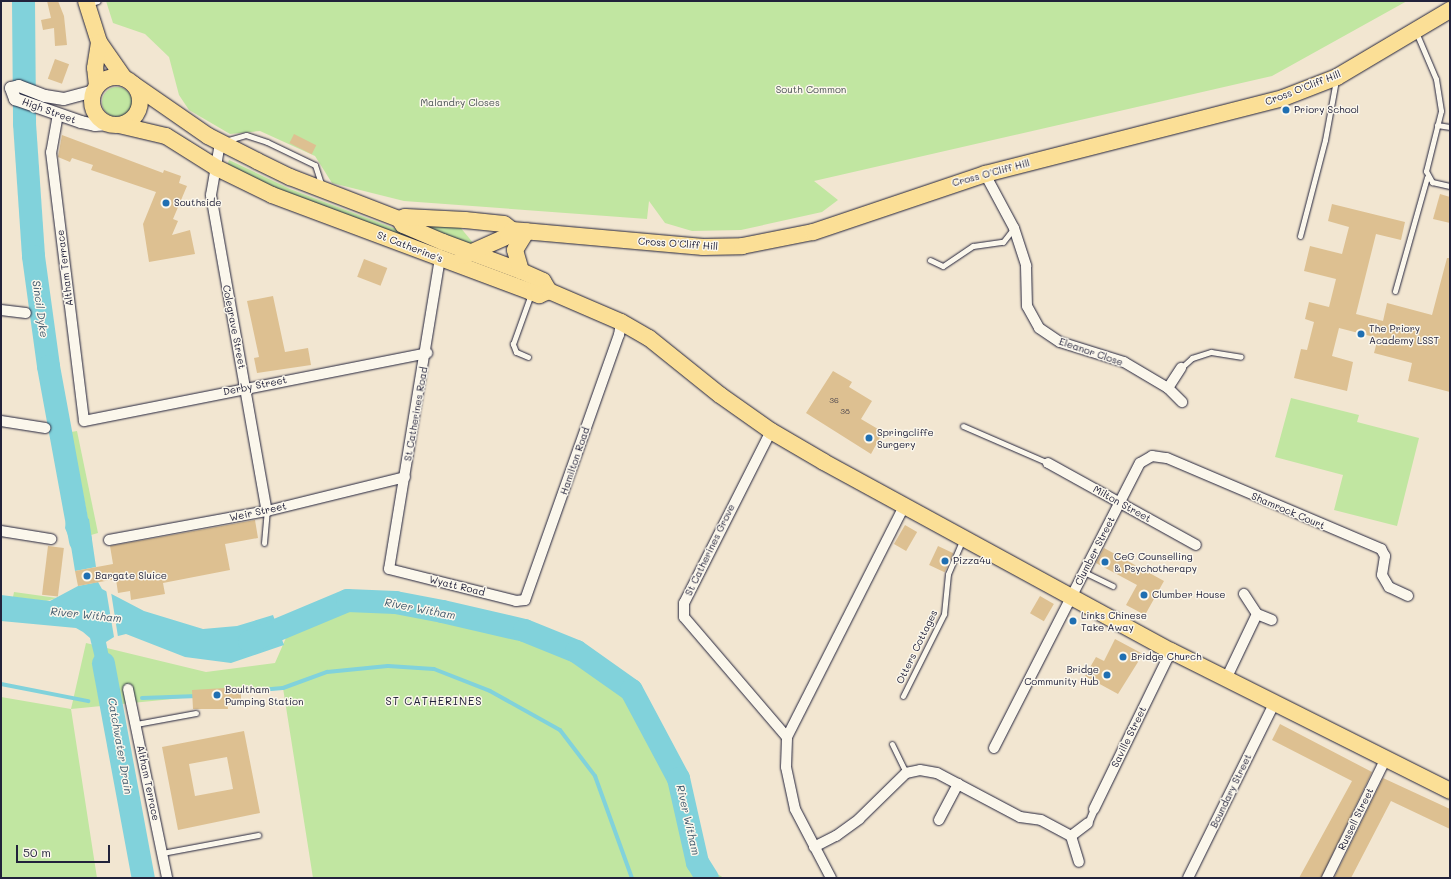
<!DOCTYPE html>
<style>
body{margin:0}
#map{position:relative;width:1451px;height:879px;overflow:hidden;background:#f2e6d1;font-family:Mali,sans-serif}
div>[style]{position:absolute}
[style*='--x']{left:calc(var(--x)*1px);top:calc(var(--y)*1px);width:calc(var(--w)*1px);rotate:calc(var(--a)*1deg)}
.green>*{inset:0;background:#c1e6a1}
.round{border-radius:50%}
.water>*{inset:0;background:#81d2db}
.pier>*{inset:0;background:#f2e6d1}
.stream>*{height:4px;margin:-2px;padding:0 2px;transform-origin:2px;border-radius:2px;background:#81d2db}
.river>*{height:23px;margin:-11.5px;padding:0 11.5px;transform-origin:11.5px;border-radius:11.5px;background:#81d2db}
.building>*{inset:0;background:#ddc091;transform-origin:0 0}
.roads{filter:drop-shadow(0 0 1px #22223b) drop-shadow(0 0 1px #22223b)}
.service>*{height:5px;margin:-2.5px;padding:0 2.5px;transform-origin:2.5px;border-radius:2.5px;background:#fbf7ec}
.pedestrian>*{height:7px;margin:-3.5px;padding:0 3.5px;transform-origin:3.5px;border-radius:3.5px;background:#fbf7ec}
.minor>*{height:10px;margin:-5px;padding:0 5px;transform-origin:5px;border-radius:5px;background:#fbf7ec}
.tertiary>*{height:12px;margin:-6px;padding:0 6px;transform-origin:6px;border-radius:6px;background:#fbf7ec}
.primary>*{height:16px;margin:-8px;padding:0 8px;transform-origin:8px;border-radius:8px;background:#fbdf96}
.primary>.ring{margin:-8px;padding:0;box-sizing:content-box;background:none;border:16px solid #fbdf96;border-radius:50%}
.dots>*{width:11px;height:11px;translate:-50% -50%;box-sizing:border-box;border:2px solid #fbf7ec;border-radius:50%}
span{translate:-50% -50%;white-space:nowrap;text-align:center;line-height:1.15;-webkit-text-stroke:3px #fbf7ec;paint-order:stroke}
.number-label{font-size:8px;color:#514a50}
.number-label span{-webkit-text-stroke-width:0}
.street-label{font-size:10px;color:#22223b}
.park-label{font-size:10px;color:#4a5354}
.poi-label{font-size:10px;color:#22223b}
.left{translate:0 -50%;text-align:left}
.right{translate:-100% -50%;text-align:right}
.water-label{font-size:11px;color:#3e576b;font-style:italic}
.neighbourhood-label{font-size:11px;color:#22223b;letter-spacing:1px}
.frame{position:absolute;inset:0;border:2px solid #22223b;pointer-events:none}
.scale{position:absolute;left:16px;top:845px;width:94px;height:18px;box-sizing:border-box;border:2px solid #22223b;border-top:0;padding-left:5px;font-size:12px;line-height:14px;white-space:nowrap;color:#22223b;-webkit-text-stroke:3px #fbf7ec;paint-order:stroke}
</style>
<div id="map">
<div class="green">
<i style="clip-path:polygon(106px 1px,1407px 1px,1272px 76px,814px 181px,838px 200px,822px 212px,741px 230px,692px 231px,665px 223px,649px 201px,647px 219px,404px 201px,332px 183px,315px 156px,260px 131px,230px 134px,189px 110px,179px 95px,169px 57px,145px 34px,113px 23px)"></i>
<i class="round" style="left:102px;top:87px;width:30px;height:30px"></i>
<i style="clip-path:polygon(229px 160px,290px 189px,444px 247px,439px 249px,285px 193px,227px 166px)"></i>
<i style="clip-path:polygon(406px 220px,460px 227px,474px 244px,469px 245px)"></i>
<i style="clip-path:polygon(1291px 398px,1359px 415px,1357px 422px,1419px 438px,1397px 526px,1334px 510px,1343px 475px,1275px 457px)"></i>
<i style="clip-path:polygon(77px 431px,98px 533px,91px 535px,71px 432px)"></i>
<i style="clip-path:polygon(14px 592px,57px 598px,46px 601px,13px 597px)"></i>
<i style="clip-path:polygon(347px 600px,395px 602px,524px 630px,576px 651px,631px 690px,678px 778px,697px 862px,724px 878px,313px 878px,283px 688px,71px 709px,97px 878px,1px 878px,1px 697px,71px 709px,86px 643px,206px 672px,275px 663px,292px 624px)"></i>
</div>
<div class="water">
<i style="clip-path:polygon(68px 506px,89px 519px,96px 567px,75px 571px,70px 540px,65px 528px)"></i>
<i style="clip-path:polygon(98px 582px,102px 589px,144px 611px,203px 629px,237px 626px,273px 615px,284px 645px,231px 663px,185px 657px,126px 634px,114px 637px,106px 642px,116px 692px,104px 695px,90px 638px,83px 632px,76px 628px,1px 621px,1px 595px,50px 601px,78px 586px)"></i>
</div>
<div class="pier">
<i style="clip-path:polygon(106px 589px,111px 592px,118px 637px,114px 637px)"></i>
</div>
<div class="stream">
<i style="--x:1;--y:684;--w:89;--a:11.1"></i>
<i style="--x:236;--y:692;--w:47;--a:-4.9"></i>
<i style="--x:283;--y:688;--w:47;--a:-20"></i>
<i style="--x:327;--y:672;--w:61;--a:-5.6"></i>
<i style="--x:388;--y:666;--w:46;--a:3.7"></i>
<i style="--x:434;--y:669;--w:60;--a:21.4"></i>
<i style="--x:490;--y:691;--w:80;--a:29.1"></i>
<i style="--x:560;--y:730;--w:58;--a:52.7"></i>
<i style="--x:595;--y:776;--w:109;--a:70.1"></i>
<i style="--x:142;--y:698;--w:56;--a:-2"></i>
</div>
<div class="river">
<i style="--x:23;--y:1;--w:122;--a:89.5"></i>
<i style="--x:24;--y:123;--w:133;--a:86.1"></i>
<i style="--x:33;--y:256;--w:111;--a:82.2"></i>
<i style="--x:48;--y:366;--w:177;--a:79.6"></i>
<i style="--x:249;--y:641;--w:106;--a:-22.7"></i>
<i style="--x:347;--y:600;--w:48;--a:2.4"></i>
<i style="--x:395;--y:602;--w:48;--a:10.8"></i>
<i style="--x:442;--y:611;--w:84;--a:13"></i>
<i style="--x:524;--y:630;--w:56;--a:22"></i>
<i style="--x:576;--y:651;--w:67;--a:35.3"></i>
<i style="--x:631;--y:690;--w:100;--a:61.9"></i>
<i style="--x:678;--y:778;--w:86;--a:77.3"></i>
<i style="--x:697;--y:862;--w:19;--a:58"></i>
<i style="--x:103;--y:663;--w:219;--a:79.5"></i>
</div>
<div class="building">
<i style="clip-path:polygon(47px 1px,58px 1px,64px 16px,67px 45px,55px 46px,54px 28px,43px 30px,41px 20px,51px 18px)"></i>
<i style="left:55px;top:59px;width:15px;height:21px;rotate:20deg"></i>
<i style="left:294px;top:134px;width:25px;height:10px;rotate:27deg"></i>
<i style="clip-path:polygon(62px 135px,163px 173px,164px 170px,181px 176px,179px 183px,187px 186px,173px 219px,178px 221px,172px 235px,190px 230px,195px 254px,149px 262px,143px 224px,156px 192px,91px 170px,93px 165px,72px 158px,70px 162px,58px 157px)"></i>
<i style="clip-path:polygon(1440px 194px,1450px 197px,1450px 223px,1433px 219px)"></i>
<i style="clip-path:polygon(1332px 204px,1405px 222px,1401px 240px,1376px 234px,1356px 314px,1383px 321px,1387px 303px,1432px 315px,1447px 258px,1450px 258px,1450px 392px,1408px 381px,1412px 363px,1374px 353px,1378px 338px,1339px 328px,1332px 356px,1353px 362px,1347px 391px,1294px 378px,1301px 349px,1307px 350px,1314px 322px,1305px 319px,1309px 302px,1329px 307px,1336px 279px,1304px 271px,1310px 246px,1342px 254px,1349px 227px,1328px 221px)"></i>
<i style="left:364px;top:259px;width:25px;height:19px;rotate:21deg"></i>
<i style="clip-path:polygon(273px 296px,285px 352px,308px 348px,311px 365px,257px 373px,254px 358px,259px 357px,247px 301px)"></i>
<i style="clip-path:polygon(833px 371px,852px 382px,849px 387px,872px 401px,861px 419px,883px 432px,871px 454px,806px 413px)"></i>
<i style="clip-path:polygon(255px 520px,258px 538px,225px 544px,230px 570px,163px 583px,165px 594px,131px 600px,130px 591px,118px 593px,116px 579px,78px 586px,75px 571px,113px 564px,110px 546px)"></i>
<i style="left:905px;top:525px;width:14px;height:22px;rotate:30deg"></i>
<i style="left:48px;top:546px;width:16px;height:49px;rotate:7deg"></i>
<i style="left:938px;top:546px;width:17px;height:21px;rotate:25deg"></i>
<i style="clip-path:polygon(1104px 548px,1164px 581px,1145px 615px,1126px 605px,1137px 585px,1096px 563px)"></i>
<i style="left:1040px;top:596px;width:16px;height:20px;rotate:30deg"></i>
<i style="clip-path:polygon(1115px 639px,1143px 654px,1118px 694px,1085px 676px,1096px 657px,1104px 661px)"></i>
<i style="clip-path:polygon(241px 687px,241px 700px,227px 701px,228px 709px,193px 709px,192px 690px)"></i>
<i style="clip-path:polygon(1280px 724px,1372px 772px,1321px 878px,1299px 878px,1352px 781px,1272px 740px)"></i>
<i style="clip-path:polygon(evenodd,244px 731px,260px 813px,178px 830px,162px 747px,244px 731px,227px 757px,233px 789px,195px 796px,189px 764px,227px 757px)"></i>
<i style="clip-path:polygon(1383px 778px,1450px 809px,1450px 829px,1391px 801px,1351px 878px,1334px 878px)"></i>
</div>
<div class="roads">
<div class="service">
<i style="--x:88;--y:4;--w:10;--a:-17"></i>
<i style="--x:1416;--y:32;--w:51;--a:66.9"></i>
<i style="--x:1436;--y:79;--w:32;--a:81"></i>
<i style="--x:1441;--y:111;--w:62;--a:104"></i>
<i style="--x:1426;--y:171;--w:13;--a:61"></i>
<i style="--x:1432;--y:182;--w:18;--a:13"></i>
<i style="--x:1437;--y:125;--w:13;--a:9"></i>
<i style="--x:225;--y:141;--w:22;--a:-16"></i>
<i style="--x:246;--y:135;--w:22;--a:18"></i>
<i style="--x:267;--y:142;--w:53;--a:25.6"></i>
<i style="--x:315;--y:165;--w:22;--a:72"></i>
<i style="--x:1300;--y:236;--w:99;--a:-75.4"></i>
<i style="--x:1325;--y:140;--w:61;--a:-79.6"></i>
<i style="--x:930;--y:260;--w:14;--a:25"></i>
<i style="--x:943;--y:266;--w:36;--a:-34"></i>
<i style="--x:973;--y:246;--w:30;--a:-8"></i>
<i style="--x:1003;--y:242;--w:16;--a:-52"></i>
<i style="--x:1395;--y:291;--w:118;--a:-74.3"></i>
<i style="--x:528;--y:357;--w:13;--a:-157"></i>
<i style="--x:516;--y:352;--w:9;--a:-111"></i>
<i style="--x:513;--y:344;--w:53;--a:-70.2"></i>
<i style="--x:1181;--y:368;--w:15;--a:-42"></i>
<i style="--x:1192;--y:358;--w:20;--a:-18"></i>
<i style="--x:1211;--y:352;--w:30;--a:9"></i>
<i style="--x:963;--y:426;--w:93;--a:23.5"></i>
<i style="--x:264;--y:543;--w:32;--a:-85"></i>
<i style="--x:1084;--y:572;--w:32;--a:26"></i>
<i style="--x:903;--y:696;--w:92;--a:-63.4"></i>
<i style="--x:944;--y:614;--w:40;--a:-84.3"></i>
<i style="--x:948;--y:574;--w:38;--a:-67"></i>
<i style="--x:136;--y:724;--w:61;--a:-10.4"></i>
<i style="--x:892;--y:744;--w:32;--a:64"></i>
<i style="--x:162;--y:853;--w:98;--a:-10.6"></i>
</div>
<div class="pedestrian">
<i style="--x:1088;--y:823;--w:15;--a:-67"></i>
</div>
<div class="minor">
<i style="--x:58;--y:114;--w:39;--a:100"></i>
<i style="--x:51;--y:152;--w:271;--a:83"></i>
<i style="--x:84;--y:421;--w:350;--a:-11.2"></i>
<i style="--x:220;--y:143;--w:53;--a:99.8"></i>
<i style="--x:211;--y:195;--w:321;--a:80"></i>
<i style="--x:985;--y:174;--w:61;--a:61.8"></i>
<i style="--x:1014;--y:228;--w:40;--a:72"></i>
<i style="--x:1026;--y:266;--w:40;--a:88.6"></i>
<i style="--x:1027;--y:306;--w:25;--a:61"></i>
<i style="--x:1039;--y:328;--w:25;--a:34"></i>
<i style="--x:1060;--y:342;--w:67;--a:17.4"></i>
<i style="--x:1124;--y:362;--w:51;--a:30.6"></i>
<i style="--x:1168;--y:388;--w:20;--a:45"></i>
<i style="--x:440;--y:258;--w:315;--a:99.3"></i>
<i style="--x:389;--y:569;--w:131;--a:14.1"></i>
<i style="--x:516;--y:601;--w:9;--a:-6"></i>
<i style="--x:525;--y:600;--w:281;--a:-70.5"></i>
<i style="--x:619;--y:335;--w:13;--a:-81"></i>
<i style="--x:1;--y:310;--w:25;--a:7"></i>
<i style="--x:1168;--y:388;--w:24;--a:-57"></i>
<i style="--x:1;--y:421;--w:45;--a:9"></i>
<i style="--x:771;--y:431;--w:193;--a:116.8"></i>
<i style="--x:684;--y:603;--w:14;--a:90"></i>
<i style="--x:684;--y:617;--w:158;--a:49.4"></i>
<i style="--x:1048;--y:463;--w:169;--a:29"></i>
<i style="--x:1;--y:531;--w:51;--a:9.1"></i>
<i style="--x:109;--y:540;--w:161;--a:-10.4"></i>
<i style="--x:267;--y:511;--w:142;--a:-13.8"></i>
<i style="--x:1257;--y:614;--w:16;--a:22"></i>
<i style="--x:1226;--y:679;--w:72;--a:-64.5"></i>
<i style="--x:1257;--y:614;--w:24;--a:-123"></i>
<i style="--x:128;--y:689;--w:193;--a:78.3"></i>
<i style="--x:994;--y:748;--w:320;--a:-62.9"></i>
<i style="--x:1140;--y:463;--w:14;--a:-30"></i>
<i style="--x:1152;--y:456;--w:15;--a:8"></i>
<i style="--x:1167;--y:458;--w:233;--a:23"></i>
<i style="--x:1381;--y:549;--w:8;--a:60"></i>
<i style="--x:1385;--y:556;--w:19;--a:99"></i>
<i style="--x:1382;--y:575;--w:14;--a:60"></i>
<i style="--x:1389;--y:587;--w:21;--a:25"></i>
<i style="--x:1094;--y:809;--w:176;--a:-64"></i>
<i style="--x:939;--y:820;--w:41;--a:-62.2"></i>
<i style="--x:1071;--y:836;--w:21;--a:-37"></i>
<i style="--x:814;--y:847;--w:25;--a:-27"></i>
<i style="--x:836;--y:836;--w:29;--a:-36"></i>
<i style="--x:859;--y:819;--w:66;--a:-44.4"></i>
<i style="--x:906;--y:773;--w:14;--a:-12"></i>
<i style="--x:920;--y:770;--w:17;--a:10"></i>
<i style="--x:937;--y:773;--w:94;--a:27.9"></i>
<i style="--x:1020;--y:817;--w:21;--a:8"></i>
<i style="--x:1041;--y:820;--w:34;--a:28"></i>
<i style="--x:1071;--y:836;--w:27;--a:73"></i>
<i style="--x:831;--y:878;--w:78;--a:-117.6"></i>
<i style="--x:795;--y:809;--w:43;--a:-102.1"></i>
<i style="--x:786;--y:767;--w:30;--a:-88"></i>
<i style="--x:787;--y:737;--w:259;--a:-63.1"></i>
<i style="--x:1188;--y:878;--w:194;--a:-63.7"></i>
<i style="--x:1327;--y:878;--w:131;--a:-63.8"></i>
</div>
<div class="tertiary">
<i style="--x:11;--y:88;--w:12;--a:70"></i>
<i style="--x:15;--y:99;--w:70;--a:19.2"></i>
<i style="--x:81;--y:122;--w:14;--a:12"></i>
<i style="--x:95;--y:125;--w:15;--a:-4"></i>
<i style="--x:11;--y:88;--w:8;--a:-14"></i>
<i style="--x:19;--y:86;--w:28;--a:21"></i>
<i style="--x:45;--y:96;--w:19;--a:9"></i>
<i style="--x:64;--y:99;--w:31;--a:-15"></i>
</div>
<div class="primary">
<i style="--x:86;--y:1;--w:43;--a:72.4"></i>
<i style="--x:99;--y:42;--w:44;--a:55.2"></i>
<i class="ring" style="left:92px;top:77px;width:32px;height:32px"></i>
<i style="--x:133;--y:84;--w:91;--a:34.7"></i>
<i style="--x:208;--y:136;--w:55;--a:27"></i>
<i style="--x:257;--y:161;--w:37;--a:26"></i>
<i style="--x:290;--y:177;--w:117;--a:21.1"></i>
<i style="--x:399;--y:219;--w:7;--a:56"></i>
<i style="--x:403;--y:225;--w:43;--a:23"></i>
<i style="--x:443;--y:242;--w:83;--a:20.4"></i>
<i style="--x:521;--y:271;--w:24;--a:24"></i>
<i style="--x:543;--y:281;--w:12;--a:59"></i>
<i style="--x:97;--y:86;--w:18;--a:-96"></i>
<i style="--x:95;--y:68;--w:26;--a:-81"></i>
<i style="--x:119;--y:125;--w:48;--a:13.2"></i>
<i style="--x:166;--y:136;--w:60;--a:32.1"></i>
<i style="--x:217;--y:168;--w:61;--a:26.1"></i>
<i style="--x:272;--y:195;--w:277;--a:20.5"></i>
<i style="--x:531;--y:292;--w:9;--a:21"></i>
<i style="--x:539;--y:295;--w:11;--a:-22"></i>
<i style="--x:399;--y:219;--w:6;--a:-18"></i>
<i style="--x:405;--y:217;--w:60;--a:2.9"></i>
<i style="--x:465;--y:220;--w:39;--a:6"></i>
<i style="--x:504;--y:224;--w:10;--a:37"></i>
<i style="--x:512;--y:230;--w:192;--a:5.1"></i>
<i style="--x:703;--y:247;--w:39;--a:-1"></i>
<i style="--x:742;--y:246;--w:72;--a:-11.2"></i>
<i style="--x:813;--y:232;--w:182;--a:-18.6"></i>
<i style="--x:985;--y:174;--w:308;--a:-14.3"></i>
<i style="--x:1283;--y:98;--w:58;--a:-21.3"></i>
<i style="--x:1337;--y:77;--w:131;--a:-30.7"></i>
<i style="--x:463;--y:256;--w:49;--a:-24"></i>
<i style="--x:508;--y:236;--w:7;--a:-56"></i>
<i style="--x:521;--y:271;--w:22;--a:-106"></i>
<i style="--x:515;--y:250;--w:22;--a:-58"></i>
<i style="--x:549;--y:291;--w:78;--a:23.3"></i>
<i style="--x:621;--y:322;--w:32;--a:30"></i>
<i style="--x:649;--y:338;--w:91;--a:38.8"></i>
<i style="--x:720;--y:395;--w:62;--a:35.2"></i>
<i style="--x:771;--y:431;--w:61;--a:30.3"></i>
<i style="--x:824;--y:462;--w:395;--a:28.6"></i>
<i style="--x:1171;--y:651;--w:312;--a:26.6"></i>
</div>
</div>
<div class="dots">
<i style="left:1286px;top:110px;background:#1f6fb2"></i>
<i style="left:166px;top:203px;background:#1f6fb2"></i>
<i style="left:1361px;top:334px;background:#1f6fb2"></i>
<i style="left:869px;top:438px;background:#1f6fb2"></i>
<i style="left:945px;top:561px;background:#1f6fb2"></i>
<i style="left:1105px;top:562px;background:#1f6fb2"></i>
<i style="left:87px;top:576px;background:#1f6fb2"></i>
<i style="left:1144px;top:595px;background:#1f6fb2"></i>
<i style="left:1073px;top:621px;background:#1f6fb2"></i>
<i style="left:1123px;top:657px;background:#1f6fb2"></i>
<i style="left:1107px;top:675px;background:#1f6fb2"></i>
<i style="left:217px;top:695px;background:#1f6fb2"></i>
</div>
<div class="number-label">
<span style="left:834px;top:401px">36</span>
<span style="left:845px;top:412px">38</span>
</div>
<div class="street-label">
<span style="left:1303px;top:88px;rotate:-21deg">Cross O'Cliff Hill</span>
<span style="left:49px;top:111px;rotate:20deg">High Street</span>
<span style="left:991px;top:173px;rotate:-15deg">Cross O'Cliff Hill</span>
<span style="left:678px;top:244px;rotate:4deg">Cross O'Cliff Hill</span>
<span style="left:410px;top:247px;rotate:21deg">St Catherine's</span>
<span style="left:65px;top:268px;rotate:-97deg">Altham Terrace</span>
<span style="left:234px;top:327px;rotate:79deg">Colegrave Street</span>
<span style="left:1091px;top:352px;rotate:19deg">Eleanor Close</span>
<span style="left:255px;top:386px;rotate:-11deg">Derby Street</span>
<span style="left:416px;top:414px;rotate:-80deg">St Catherines Road</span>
<span style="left:575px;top:461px;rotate:-71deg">Hamilton Road</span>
<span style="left:1122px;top:504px;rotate:29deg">Milton Street</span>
<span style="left:1288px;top:511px;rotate:23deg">Shamrock Court</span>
<span style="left:258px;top:512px;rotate:-12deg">Weir Street</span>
<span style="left:710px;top:550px;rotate:-64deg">St Catherines Grove</span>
<span style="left:1095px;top:551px;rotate:-63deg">Clumber Street</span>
<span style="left:457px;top:586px;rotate:14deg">Wyatt Road</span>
<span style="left:917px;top:647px;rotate:-64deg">Otters Cottages</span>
<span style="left:1129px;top:737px;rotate:-64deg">Saville Street</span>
<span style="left:148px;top:783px;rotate:78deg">Altham Terrace</span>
<span style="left:1231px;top:791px;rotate:-64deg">Boundary Street</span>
<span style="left:1356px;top:819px;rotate:-64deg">Russell Street</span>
</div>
<div class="park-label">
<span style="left:811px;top:90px">South Common</span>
<span style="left:460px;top:103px">Malandry Closes</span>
</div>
<div class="poi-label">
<span class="left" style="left:1294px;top:110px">Priory School</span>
<span class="left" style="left:174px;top:203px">Southside</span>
<span class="left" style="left:1369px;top:334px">The Priory<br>Academy LSST</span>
<span class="left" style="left:877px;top:438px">Springcliffe<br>Surgery</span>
<span class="left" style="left:1114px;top:562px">CeG Counselling<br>&amp; Psychotherapy</span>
<span class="left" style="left:953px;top:561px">Pizza4u</span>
<span class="left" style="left:95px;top:576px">Bargate Sluice</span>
<span class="left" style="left:1152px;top:595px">Clumber House</span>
<span class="left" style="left:1081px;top:621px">Links Chinese<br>Take Away</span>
<span class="left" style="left:1131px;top:657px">Bridge Church</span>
<span class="right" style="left:1099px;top:675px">Bridge<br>Community Hub</span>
<span class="left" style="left:225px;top:695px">Boultham<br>Pumping Station</span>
</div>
<div class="water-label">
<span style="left:40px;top:309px;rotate:82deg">Sincil Dyke</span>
<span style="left:420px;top:609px;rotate:11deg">River Witham</span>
<span style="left:86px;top:615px;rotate:6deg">River Witham</span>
<span style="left:120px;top:746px;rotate:80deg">Catchwater Drain</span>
<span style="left:688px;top:820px;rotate:77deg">River Witham</span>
</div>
<div class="neighbourhood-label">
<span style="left:434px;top:701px">ST CATHERINES</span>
</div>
<div class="frame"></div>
<div class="scale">50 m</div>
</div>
